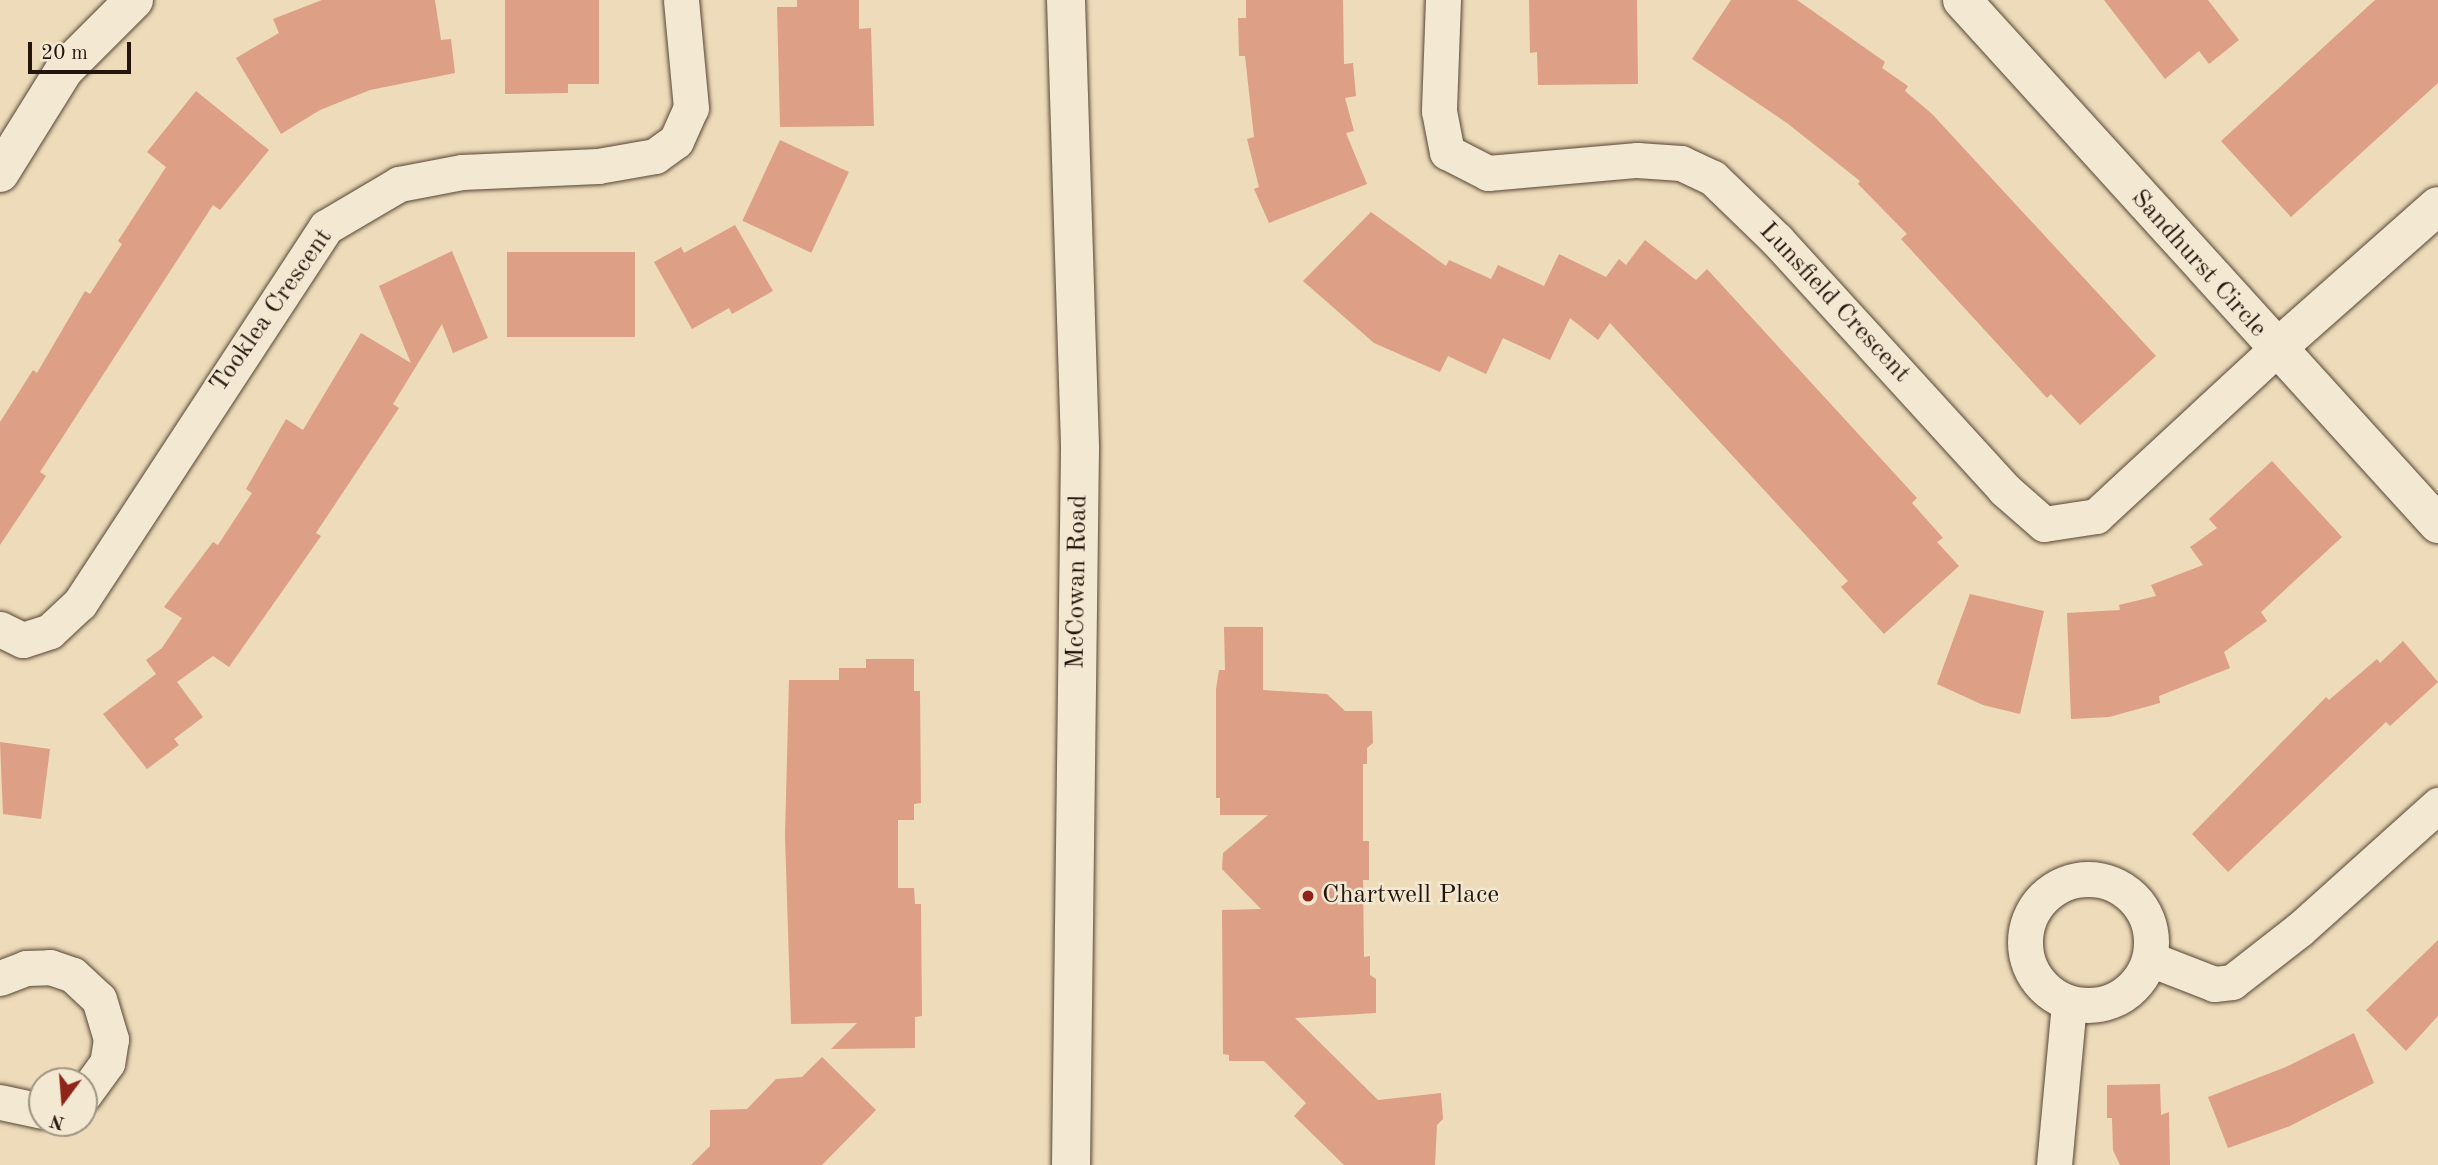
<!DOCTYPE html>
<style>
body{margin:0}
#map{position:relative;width:2438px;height:1165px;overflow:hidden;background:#eddbb9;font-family:"Old Standard TT",serif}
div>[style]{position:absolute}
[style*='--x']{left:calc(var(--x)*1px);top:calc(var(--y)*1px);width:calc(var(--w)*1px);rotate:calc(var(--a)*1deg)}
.building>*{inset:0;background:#dd9f85;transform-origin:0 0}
.roads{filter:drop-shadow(0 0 2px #564637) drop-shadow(0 0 2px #564637)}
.street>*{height:35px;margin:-17.5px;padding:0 17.5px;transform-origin:17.5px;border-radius:17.5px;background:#f3e8d2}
.street>.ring{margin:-17.5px;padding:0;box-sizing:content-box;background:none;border:35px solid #f3e8d2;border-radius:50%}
.secondary>*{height:38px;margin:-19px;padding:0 19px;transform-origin:19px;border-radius:19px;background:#f3e8d2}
.dots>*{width:19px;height:19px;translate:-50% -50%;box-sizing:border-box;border:4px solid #f3e8d2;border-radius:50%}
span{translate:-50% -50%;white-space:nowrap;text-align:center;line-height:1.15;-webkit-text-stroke:5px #f3e8d2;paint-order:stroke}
.street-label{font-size:26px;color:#24150c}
.poi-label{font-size:26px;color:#24150c}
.left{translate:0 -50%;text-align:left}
.north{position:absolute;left:28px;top:1067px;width:70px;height:70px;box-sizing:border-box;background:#f3e8d2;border:2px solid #a09483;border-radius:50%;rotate:196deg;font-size:19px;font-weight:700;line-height:28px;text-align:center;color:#24150c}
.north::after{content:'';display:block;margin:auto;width:24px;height:32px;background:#8f2418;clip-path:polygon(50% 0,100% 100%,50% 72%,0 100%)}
.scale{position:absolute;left:28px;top:42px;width:103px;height:32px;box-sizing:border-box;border:4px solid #24150c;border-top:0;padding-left:9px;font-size:21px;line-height:24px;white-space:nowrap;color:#24150c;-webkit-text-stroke:5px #f3e8d2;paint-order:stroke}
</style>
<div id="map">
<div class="building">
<i style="clip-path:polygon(322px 0,435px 0,441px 40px,451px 39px,455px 73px,370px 90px,320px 110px,281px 134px,236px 58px,279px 33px,273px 19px)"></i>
<i style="clip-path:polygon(505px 0,599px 0,599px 84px,568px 84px,568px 93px,505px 94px)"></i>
<i style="clip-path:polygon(797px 0,859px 0,859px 29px,871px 28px,874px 126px,780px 127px,777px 7px,797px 7px)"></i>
<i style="clip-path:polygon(1246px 0,1343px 0,1344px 64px,1353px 63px,1356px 96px,1345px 98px,1354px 131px,1346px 133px,1367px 184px,1269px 223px,1254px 189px,1259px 187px,1247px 139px,1254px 137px,1245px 56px,1239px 56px,1238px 18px,1246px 18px)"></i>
<i style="clip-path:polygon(1529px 0,1637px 0,1638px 84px,1538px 85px,1537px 52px,1530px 53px)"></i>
<i style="clip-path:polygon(1731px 0,1797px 0,1885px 62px,1882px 68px,1908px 86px,1905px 91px,1932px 114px,2156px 356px,2080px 425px,2051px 394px,2047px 398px,1901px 239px,1907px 234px,1858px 184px,1860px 181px,1787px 123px,1692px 59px)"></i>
<i style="clip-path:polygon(2104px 0,2208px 0,2239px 40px,2209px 64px,2199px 51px,2165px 79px)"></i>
<i style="clip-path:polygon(2375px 0,2438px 0,2438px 83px,2291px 217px,2221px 141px)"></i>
<i style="clip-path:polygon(196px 91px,269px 150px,220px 210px,213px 205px,40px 472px,46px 476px,0 545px,0 422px,33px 370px,37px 373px,85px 291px,90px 294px,122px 244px,118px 241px,166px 167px,147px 152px)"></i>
<i style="left:780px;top:140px;width:76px;height:89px;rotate:25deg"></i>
<i style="clip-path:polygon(1371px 212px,1446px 266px,1449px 260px,1491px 279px,1498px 265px,1544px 286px,1559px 254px,1606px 277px,1619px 259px,1626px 265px,1645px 240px,1696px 280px,1707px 269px,1917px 498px,1912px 503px,1943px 538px,1937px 542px,1959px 566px,1884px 634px,1841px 587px,1848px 581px,1610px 323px,1598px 340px,1570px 318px,1550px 360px,1503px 338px,1486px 374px,1448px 356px,1440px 372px,1374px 343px,1303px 281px)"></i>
<i style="clip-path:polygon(735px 225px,773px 291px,732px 314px,729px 308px,692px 329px,654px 262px,681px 247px,684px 253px)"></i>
<i style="clip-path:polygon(452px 251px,488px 338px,453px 353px,442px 324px,393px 404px,399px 408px,316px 533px,321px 536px,229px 667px,213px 656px,177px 682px,203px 717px,174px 739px,179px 745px,147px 769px,103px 714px,156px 674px,146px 660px,162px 648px,182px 618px,164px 607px,213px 542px,218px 545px,252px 493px,246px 489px,286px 419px,303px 430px,361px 333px,411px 363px,379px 286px)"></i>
<i style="left:507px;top:252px;width:128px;height:85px"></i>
<i style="clip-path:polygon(2272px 461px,2342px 537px,2261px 612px,2267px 621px,2224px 652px,2230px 668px,2159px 696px,2160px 703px,2109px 717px,2071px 719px,2067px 613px,2120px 610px,2119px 605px,2156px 596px,2151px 585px,2203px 565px,2190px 547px,2217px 528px,2209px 519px)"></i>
<i style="clip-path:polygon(1970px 594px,2044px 611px,2020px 714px,1983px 705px,1937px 684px)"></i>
<i style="clip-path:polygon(1224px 627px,1263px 627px,1263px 690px,1327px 694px,1345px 711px,1372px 711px,1373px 743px,1367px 748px,1367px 764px,1363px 764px,1363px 841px,1369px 841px,1369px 880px,1363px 880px,1364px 957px,1370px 956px,1370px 975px,1376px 979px,1376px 1013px,1295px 1018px,1378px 1100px,1441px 1093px,1443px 1119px,1437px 1125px,1435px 1165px,1344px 1165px,1294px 1116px,1306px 1103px,1264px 1061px,1229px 1061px,1229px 1055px,1223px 1054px,1222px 910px,1261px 909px,1222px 869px,1223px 853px,1268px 815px,1220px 815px,1220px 798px,1216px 798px,1216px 689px,1219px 670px,1225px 670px)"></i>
<i style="clip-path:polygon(2403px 641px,2438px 682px,2390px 726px,2386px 722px,2228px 872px,2192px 834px,2326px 697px,2329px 700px,2377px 659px,2380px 663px)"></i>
<i style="clip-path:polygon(866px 659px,914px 659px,914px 691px,920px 691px,921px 803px,914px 804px,914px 820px,898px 820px,898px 888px,914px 888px,915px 904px,921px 904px,922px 1016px,915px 1017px,915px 1048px,831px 1049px,857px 1023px,791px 1024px,785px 836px,789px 680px,839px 680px,839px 668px,866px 668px)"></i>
<i style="clip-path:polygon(0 742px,50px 749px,41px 819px,3px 814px)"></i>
<i style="clip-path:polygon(2438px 940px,2438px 1016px,2406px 1051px,2366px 1010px)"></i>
<i style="clip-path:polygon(2354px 1033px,2374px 1083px,2290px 1126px,2228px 1148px,2208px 1097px,2286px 1067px)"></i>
<i style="clip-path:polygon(822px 1057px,876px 1110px,822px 1165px,691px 1165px,710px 1146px,710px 1110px,747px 1109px,776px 1079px,802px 1077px)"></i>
<i style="clip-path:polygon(2160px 1084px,2161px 1115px,2169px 1112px,2170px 1165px,2120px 1165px,2113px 1150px,2112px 1118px,2107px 1118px,2107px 1085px)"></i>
</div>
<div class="roads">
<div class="street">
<i style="--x:1443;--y:0;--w:111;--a:92.1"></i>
<i style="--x:1439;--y:111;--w:42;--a:79"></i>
<i style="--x:1447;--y:152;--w:46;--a:27.1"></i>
<i style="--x:1488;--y:173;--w:150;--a:-5"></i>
<i style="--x:1637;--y:160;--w:44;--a:3.9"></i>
<i style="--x:1681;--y:163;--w:35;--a:25"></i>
<i style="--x:1713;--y:178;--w:89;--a:44.1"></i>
<i style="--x:1777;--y:240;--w:337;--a:47.6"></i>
<i style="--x:2004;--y:489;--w:53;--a:41.2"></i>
<i style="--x:2044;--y:524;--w:53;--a:-8.7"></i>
<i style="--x:2096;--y:516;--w:244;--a:-42.8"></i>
<i style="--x:0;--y:629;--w:25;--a:26"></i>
<i style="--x:23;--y:640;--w:28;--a:-18"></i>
<i style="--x:50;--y:631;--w:41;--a:-43"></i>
<i style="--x:80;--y:603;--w:449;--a:-56.8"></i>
<i style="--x:326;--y:227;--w:85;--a:-30.5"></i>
<i style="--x:399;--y:184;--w:64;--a:-10.8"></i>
<i style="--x:462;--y:172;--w:136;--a:-2.5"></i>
<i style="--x:598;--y:166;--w:58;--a:-10"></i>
<i style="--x:655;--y:156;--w:26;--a:-36"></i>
<i style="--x:676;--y:141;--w:36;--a:-66"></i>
<i style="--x:691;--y:108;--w:108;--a:-95.3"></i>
<i class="ring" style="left:2025px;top:879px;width:91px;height:91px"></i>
<i style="--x:2150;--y:959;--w:69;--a:21.3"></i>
<i style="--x:2214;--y:984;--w:18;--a:-6"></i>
<i style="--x:2232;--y:982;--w:86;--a:-37.9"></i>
<i style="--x:2300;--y:929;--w:186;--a:-41.9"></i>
<i style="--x:0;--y:978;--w:28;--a:-21"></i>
<i style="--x:26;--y:968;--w:24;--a:-2"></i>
<i style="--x:50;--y:967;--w:24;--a:19"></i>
<i style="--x:73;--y:975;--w:35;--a:43"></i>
<i style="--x:99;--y:999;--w:42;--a:73.3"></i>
<i style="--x:111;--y:1039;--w:24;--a:99"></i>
<i style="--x:107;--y:1063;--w:39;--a:126"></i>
<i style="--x:0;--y:1102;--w:43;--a:12.1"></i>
<i style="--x:2054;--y:1165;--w:163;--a:-84.7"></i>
</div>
<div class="secondary">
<i style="--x:1066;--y:0;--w:449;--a:88.2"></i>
<i style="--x:1080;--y:449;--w:716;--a:90.72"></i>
<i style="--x:1962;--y:0;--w:708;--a:47.75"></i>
<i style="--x:0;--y:173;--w:121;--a:-58.1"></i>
<i style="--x:64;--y:70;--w:99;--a:-45"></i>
<i style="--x:2275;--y:350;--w:217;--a:-41.5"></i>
</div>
</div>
<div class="dots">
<i style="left:1308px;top:896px;background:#8f2418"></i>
</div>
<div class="street-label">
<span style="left:2198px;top:264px;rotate:48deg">Sandhurst Circle</span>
<span style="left:1834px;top:303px;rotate:47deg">Lunsfield Crescent</span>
<span style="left:272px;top:311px;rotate:-55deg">Tooklea Crescent</span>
<span style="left:1078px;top:582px;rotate:-89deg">McCowan Road</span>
</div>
<div class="poi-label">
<span class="left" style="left:1322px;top:896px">Chartwell Place</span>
</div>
<div class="north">N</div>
<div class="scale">20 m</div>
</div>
